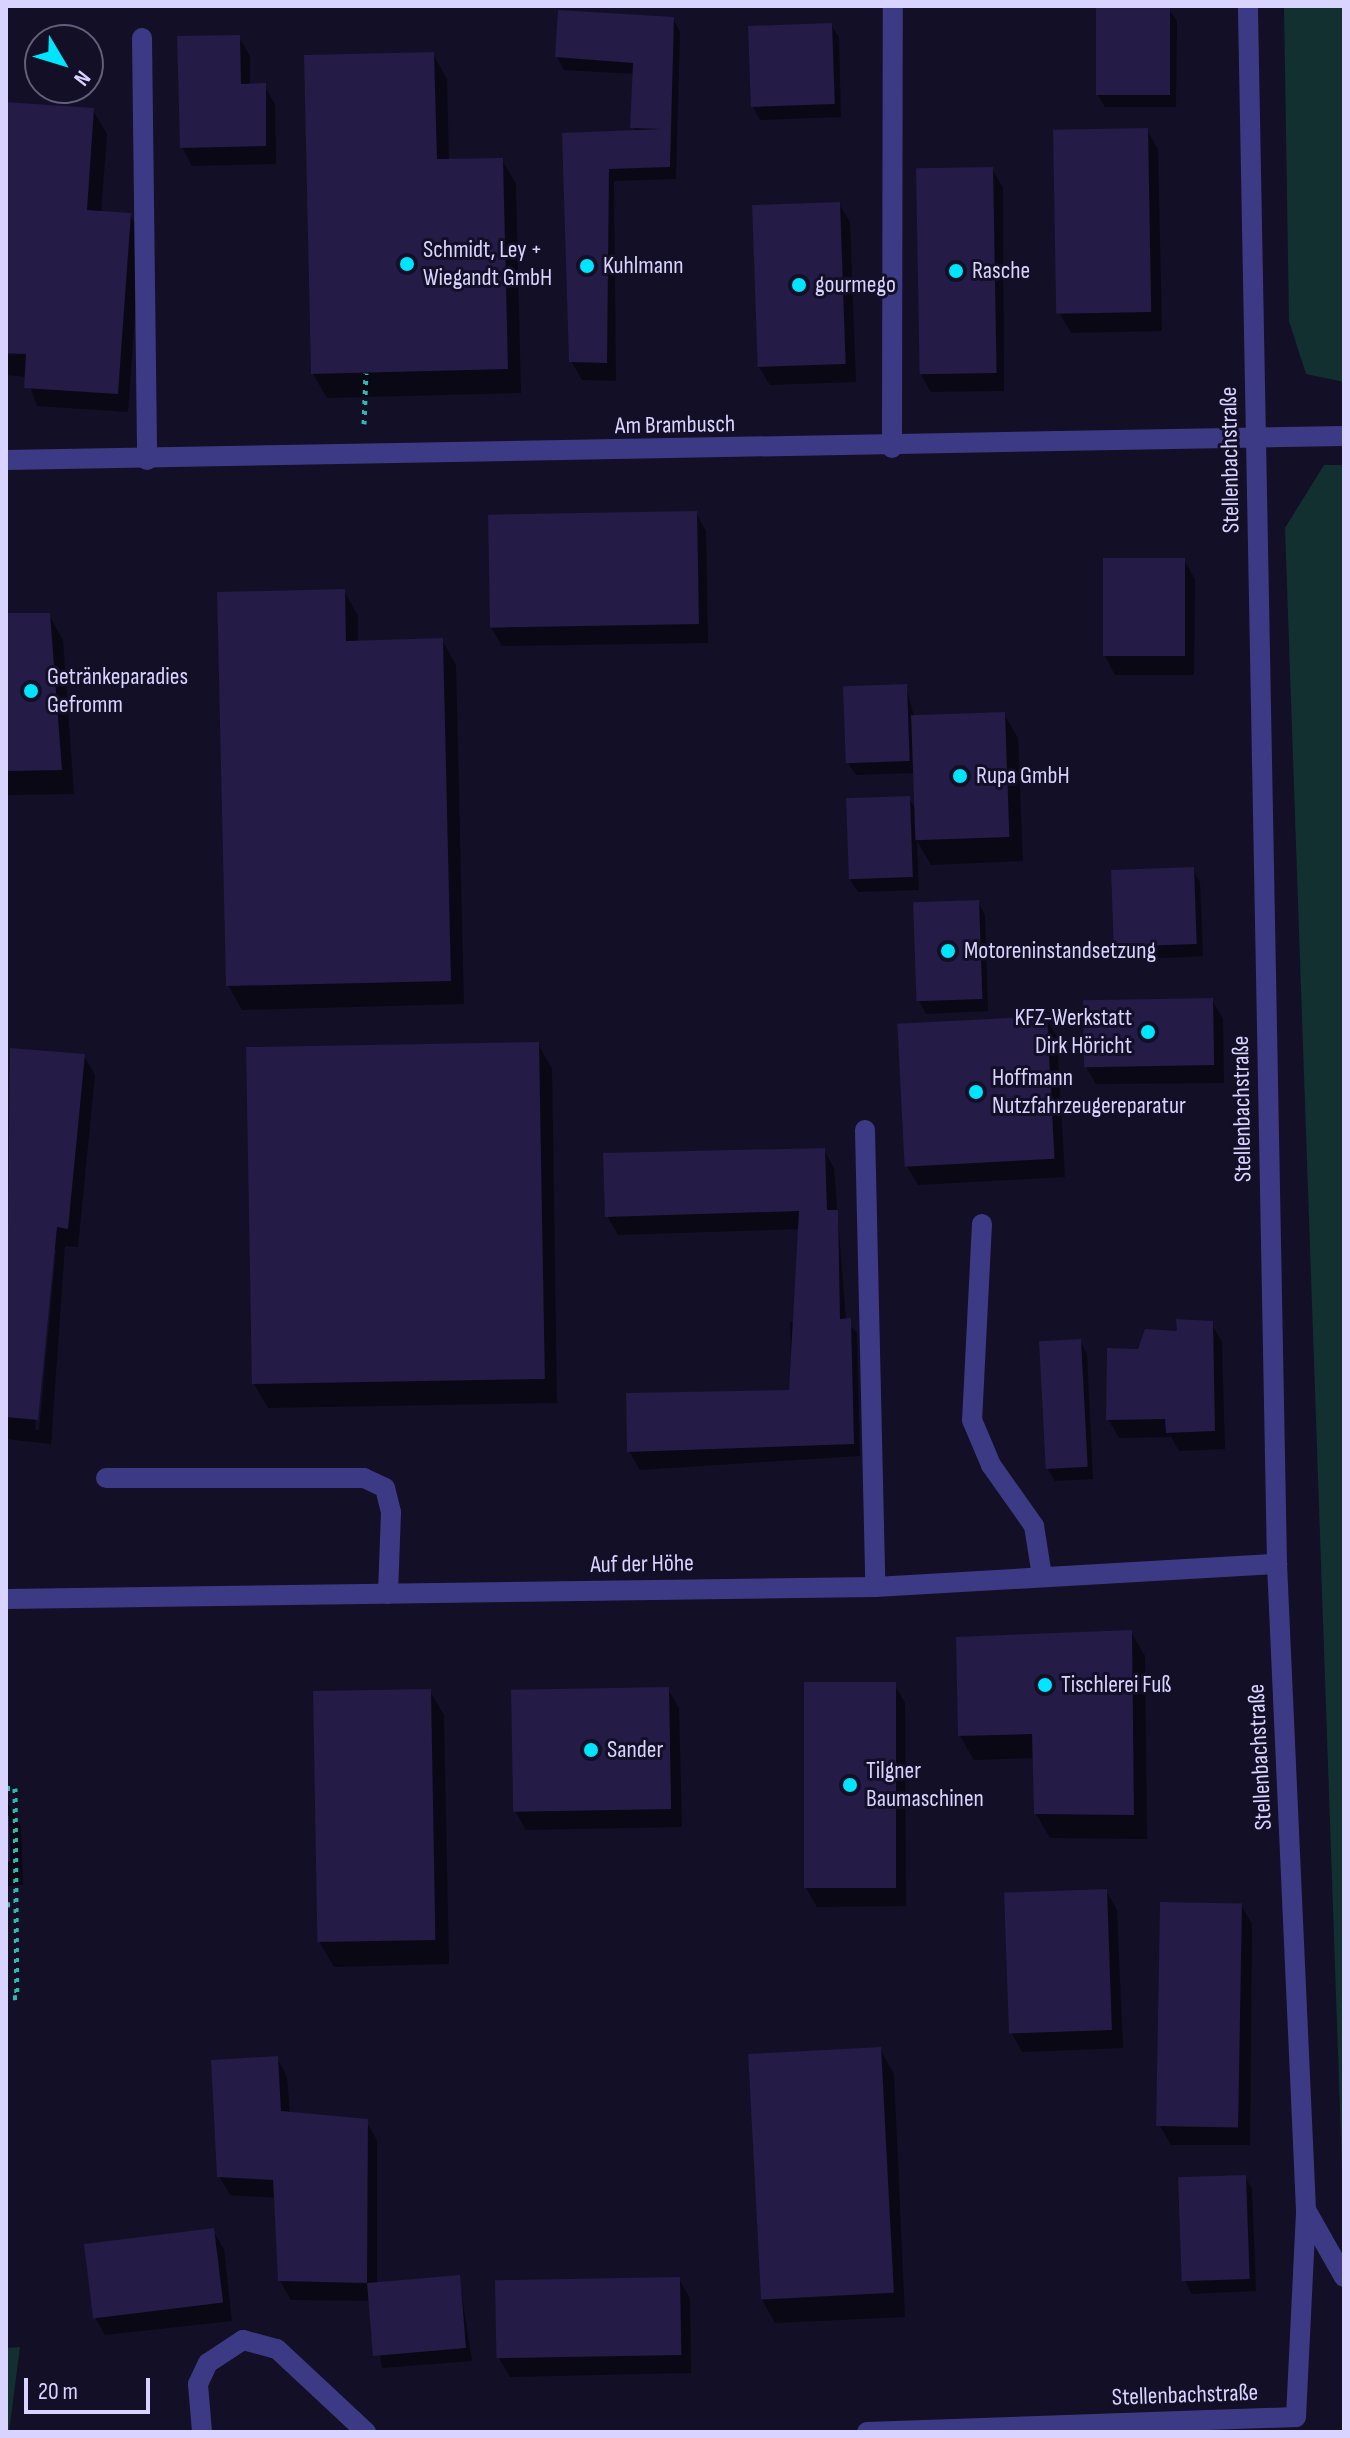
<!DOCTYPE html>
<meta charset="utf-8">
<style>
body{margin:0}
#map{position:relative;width:1350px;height:2438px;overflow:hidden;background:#130f26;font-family:"Sofia Sans Condensed",sans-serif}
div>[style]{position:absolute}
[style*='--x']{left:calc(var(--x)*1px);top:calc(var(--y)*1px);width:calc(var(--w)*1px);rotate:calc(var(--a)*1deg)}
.green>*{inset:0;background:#12302f}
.shadow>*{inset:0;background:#0007}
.building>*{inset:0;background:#241b47;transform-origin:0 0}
.path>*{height:5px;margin-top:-2.5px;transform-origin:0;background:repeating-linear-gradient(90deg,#2fb8b0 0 4px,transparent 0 10px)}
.lane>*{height:20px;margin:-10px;padding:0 10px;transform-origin:10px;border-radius:10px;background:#3d3a85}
.street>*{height:20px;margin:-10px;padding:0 10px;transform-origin:10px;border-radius:10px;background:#3d3a85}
.dots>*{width:22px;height:22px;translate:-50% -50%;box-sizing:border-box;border:4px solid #130f26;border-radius:50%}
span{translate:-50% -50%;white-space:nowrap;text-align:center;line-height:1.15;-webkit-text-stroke:6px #130f26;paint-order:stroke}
.poi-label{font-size:24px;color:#d9d4ff}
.left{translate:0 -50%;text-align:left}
.right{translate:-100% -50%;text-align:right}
.street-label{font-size:24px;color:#d9d4ff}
.frame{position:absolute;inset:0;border:8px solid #d9d4ff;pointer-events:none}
.north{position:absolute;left:24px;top:24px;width:80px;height:80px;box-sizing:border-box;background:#130f26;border:2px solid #625e7d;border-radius:50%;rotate:128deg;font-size:22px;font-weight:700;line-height:32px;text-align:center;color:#d9d4ff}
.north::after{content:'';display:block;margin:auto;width:28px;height:36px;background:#00e5ff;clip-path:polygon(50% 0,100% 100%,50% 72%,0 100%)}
.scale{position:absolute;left:24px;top:2378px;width:126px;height:36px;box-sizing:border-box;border:4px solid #d9d4ff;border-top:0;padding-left:10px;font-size:24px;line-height:28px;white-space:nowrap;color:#d9d4ff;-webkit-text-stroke:6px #130f26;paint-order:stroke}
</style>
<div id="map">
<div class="green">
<i style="clip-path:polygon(1284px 6px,1344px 6px,1344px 382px,1306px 374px,1289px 321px)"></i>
<i style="clip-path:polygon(1324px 465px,1344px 465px,1344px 2225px,1285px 528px)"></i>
<i style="clip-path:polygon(20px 2347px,9px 2432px,6px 2432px,6px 2348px)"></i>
</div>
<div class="shadow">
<i style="clip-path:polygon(1169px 9px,1177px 21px,1176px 107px,1105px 107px,1097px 94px)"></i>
<i style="clip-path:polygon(673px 19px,680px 32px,676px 179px,614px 181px,616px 381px,582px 380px,571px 361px,564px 135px,634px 132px,634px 74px,564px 70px,557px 57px)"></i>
<i style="clip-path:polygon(831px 25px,839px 37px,841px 117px,760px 120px,753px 107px)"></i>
<i style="clip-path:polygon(239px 37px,250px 56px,250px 85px,264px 85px,275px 104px,276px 164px,192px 166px,182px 147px)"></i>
<i style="clip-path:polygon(433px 54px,447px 79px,449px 161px,502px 160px,516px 184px,521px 393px,327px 398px,313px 374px)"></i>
<i style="clip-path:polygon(6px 104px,93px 110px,107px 134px,101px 213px,130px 215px,141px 234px,128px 412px,37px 406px,27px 377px,6px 375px,6px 355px,36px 353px,6px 351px)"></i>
<i style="clip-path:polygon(1147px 130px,1158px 149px,1162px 331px,1071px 333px,1060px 314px)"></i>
<i style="clip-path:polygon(992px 169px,1003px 188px,1004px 391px,931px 392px,920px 373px)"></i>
<i style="clip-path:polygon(839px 204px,850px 222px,856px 382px,770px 385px,759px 367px)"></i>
<i style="clip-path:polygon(696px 513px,706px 531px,708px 643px,502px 646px,491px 627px)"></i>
<i style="clip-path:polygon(1184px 560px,1195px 579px,1194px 675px,1115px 675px,1105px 656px)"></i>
<i style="clip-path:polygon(344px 591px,358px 616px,358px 642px,442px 640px,456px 665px,464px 1004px,242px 1010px,228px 985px)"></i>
<i style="clip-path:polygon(6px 615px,49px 615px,63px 640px,74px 794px,6px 795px)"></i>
<i style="clip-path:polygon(906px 686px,914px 717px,1004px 714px,1018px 738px,1023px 861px,931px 865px,917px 841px,919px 890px,858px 892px,850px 880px,909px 798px,916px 810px,914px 773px,856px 775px,848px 763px)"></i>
<i style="clip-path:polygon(1193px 870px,1200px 882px,1203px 956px,1124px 960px,1116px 947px)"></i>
<i style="clip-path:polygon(978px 902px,985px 915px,988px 1011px,926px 1014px,919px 1001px)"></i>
<i style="clip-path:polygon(1212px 1000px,1223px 1019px,1224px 1083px,1096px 1084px,1085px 1065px)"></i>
<i style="clip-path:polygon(1046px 1018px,1057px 1037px,1065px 1177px,918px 1185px,907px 1166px)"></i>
<i style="clip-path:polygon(538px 1044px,552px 1069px,557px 1403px,268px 1408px,254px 1384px)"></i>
<i style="clip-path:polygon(evenodd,12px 1050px,84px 1056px,95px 1075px,78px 1247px,65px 1246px,51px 1444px,6px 1439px,12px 1050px,52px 1250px,56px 1250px,39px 1430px,35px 1430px,52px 1250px)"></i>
<i style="clip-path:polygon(824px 1150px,834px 1168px,846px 1321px,857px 1333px,860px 1456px,640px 1470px,629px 1451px,792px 1399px,790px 1322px,801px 1322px,802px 1229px,618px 1235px,607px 1216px)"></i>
<i style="clip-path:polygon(1211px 1323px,1222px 1342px,1225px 1449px,1179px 1451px,1171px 1437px,1119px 1438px,1108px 1419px,1139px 1351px)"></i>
<i style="clip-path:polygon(1080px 1341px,1087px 1354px,1093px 1479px,1055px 1481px,1047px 1468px)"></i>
<i style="clip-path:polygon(1131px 1632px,1145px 1656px,1147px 1839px,1050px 1838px,1036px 1814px,1034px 1758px,974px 1760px,960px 1736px)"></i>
<i style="clip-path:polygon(894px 1684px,905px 1703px,906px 1906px,817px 1907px,806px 1888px)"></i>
<i style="clip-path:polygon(668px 1689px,679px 1708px,682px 1827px,526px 1830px,515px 1811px)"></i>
<i style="clip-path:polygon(430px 1691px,444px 1715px,449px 1964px,334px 1967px,320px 1943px)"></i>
<i style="clip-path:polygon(7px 1802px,21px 1826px,23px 1885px,6px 1886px)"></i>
<i style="clip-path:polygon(1106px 1891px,1117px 1910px,1123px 2048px,1022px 2052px,1012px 2033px)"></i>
<i style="clip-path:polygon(1241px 1905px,1252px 1924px,1250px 2145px,1171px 2145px,1160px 2126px)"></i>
<i style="clip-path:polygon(880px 2049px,894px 2074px,905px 2317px,775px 2323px,761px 2298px)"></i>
<i style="clip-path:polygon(277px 2058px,287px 2077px,290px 2114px,366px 2121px,377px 2140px,377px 2284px,459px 2277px,472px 2361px,382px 2368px,371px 2301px,291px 2300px,280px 2281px,276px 2198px,230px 2195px,219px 2176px)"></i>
<i style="clip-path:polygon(1245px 2177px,1252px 2189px,1256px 2291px,1192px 2294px,1185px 2281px)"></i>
<i style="clip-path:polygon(213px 2231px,224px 2249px,232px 2321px,105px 2335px,94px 2316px,86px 2245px)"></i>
<i style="clip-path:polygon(679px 2279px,690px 2298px,691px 2373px,510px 2377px,499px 2358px)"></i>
</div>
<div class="building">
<i style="left:1096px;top:7px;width:74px;height:88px"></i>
<i style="clip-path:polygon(558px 10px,674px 17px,670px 167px,609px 169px,607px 363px,569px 362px,562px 133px,661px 129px,630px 128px,633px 63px,555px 57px)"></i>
<i style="left:832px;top:23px;width:81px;height:84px;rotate:88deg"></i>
<i style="clip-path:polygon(240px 35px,241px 84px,266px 83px,266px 146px,180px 148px,177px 36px)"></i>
<i style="clip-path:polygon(434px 52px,437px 159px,503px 158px,508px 369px,311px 374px,304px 55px)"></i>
<i style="clip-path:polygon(6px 102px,94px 108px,87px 210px,131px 213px,118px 394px,24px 388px,26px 354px,6px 353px)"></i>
<i style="left:1148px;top:128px;width:184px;height:95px;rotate:89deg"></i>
<i style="left:993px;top:167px;width:206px;height:77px;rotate:89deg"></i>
<i style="left:840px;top:202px;width:162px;height:88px;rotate:88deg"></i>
<i style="left:697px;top:511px;width:113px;height:209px;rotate:89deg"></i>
<i style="left:1103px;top:558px;width:82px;height:98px"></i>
<i style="clip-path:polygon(345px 589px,346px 641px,443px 638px,451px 981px,226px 986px,217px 592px)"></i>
<i style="clip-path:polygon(6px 613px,50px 613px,62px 770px,6px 771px)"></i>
<i style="left:907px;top:684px;width:77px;height:64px;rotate:88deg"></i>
<i style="left:1005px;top:712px;width:125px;height:94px;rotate:88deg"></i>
<i style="left:910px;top:796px;width:81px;height:64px;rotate:88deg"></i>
<i style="left:1194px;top:867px;width:77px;height:83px;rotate:88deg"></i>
<i style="left:979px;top:900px;width:99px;height:66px;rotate:88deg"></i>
<i style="left:1213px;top:998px;width:67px;height:130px;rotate:89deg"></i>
<i style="left:1047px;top:1016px;width:143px;height:150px;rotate:87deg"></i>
<i style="left:539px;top:1042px;width:337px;height:293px;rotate:89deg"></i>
<i style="clip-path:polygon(10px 1048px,85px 1054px,68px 1229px,57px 1227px,38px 1420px,6px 1417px)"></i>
<i style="clip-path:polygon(825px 1148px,827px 1210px,838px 1210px,840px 1319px,851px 1318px,854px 1444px,627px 1452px,626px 1393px,789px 1390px,799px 1211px,605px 1217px,603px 1153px)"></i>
<i style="clip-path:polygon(1176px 1319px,1213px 1321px,1215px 1431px,1166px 1433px,1165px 1419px,1106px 1420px,1107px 1348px,1138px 1349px,1145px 1329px,1177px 1331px)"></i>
<i style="left:1081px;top:1339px;width:128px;height:42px;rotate:87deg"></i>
<i style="clip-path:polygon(1132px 1630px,1134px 1815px,1034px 1814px,1032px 1734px,958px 1736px,956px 1637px)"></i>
<i style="left:896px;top:1682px;width:206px;height:92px;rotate:90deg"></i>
<i style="left:669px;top:1687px;width:122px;height:158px;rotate:89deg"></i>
<i style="left:431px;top:1689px;width:251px;height:118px;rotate:89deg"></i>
<i style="clip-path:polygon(6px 1816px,9px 1816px,10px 1861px,6px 1862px)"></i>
<i style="left:1107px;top:1889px;width:141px;height:103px;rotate:88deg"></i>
<i style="left:1160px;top:1902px;width:82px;height:224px;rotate:1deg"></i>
<i style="left:881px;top:2047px;width:246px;height:133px;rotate:87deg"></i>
<i style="clip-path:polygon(278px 2056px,281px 2111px,368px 2119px,367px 2283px,460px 2275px,466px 2348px,373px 2356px,367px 2283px,278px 2281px,273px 2180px,217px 2177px,211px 2060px)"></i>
<i style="left:1246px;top:2175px;width:104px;height:68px;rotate:88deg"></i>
<i style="left:214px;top:2228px;width:75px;height:131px;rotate:83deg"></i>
<i style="left:680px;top:2277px;width:78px;height:185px;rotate:89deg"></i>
</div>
<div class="path">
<i style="--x:364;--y:424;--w:51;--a:-87.8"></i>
<i style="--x:6;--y:1788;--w:9;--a:0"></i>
<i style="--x:15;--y:1788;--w:209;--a:89.5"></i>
<i style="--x:17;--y:1997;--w:11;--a:175"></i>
<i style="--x:6;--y:1904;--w:10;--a:6"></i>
</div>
<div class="lane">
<i style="--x:142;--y:38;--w:422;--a:89.3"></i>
<i style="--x:892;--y:448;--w:442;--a:-89.9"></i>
<i style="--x:865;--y:1130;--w:457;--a:88.7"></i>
<i style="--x:982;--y:1224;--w:196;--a:92.9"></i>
<i style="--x:972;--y:1420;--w:49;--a:67.1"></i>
<i style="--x:991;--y:1465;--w:75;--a:54.8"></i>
<i style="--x:1034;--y:1526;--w:51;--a:80.9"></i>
<i style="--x:106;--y:1478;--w:258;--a:0"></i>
<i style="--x:364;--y:1478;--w:23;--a:25"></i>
<i style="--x:385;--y:1488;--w:25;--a:76"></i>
<i style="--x:391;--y:1512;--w:82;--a:92.1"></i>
</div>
<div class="street">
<i style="--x:6;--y:460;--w:1338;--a:-1.03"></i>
<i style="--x:6;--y:1599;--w:869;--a:-0.79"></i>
<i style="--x:875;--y:1587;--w:403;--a:-3.3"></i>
<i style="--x:1306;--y:2210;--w:77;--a:60.4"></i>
<i style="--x:202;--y:2432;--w:48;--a:-94.8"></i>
<i style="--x:198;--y:2384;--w:23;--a:-65"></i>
<i style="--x:208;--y:2363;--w:42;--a:-33.3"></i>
<i style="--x:243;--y:2340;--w:35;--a:15"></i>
<i style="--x:277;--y:2349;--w:122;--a:43"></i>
<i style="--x:867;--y:2432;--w:429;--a:-2"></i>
<i style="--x:1296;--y:2417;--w:207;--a:-87.2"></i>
<i style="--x:1306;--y:2210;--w:647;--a:-92.57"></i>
<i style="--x:1277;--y:1564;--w:1558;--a:-91.07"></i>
</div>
<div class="dots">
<i style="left:407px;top:264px;background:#00e5ff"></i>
<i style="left:587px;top:266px;background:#00e5ff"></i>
<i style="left:956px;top:271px;background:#00e5ff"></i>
<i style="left:799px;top:285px;background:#00e5ff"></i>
<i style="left:31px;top:691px;background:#00e5ff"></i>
<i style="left:960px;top:776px;background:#00e5ff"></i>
<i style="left:948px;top:951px;background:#00e5ff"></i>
<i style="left:1148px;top:1032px;background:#00e5ff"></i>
<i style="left:976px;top:1092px;background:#00e5ff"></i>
<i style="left:1045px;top:1685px;background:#00e5ff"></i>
<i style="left:591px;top:1750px;background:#00e5ff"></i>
<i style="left:850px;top:1785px;background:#00e5ff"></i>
</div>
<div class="poi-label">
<span class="left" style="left:423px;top:264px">Schmidt, Ley +<br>Wiegandt GmbH</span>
<span class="left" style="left:603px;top:266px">Kuhlmann</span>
<span class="left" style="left:972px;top:271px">Rasche</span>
<span class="left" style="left:815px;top:285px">gourmego</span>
<span class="left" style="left:47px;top:691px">Getränkeparadies<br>Gefromm</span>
<span class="left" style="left:976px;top:776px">Rupa GmbH</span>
<span class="left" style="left:964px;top:951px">Motoreninstandsetzung</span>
<span class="right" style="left:1132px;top:1032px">KFZ-Werkstatt<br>Dirk Höricht</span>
<span class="left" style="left:992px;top:1092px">Hoffmann<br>Nutzfahrzeugereparatur</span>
<span class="left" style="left:1061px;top:1685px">Tischlerei Fuß</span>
<span class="left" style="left:607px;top:1750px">Sander</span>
<span class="left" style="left:866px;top:1785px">Tilgner<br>Baumaschinen</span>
</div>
<div class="street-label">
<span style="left:675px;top:425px;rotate:-1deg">Am Brambusch</span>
<span style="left:1230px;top:460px;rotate:-91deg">Stellenbachstraße</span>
<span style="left:1242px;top:1109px;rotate:-91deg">Stellenbachstraße</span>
<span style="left:642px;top:1564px;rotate:-1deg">Auf der Höhe</span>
<span style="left:1260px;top:1757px;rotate:-93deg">Stellenbachstraße</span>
<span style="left:1185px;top:2395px;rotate:-2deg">Stellenbachstraße</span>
</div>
<div class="frame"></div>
<div class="north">N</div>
<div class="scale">20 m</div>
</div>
